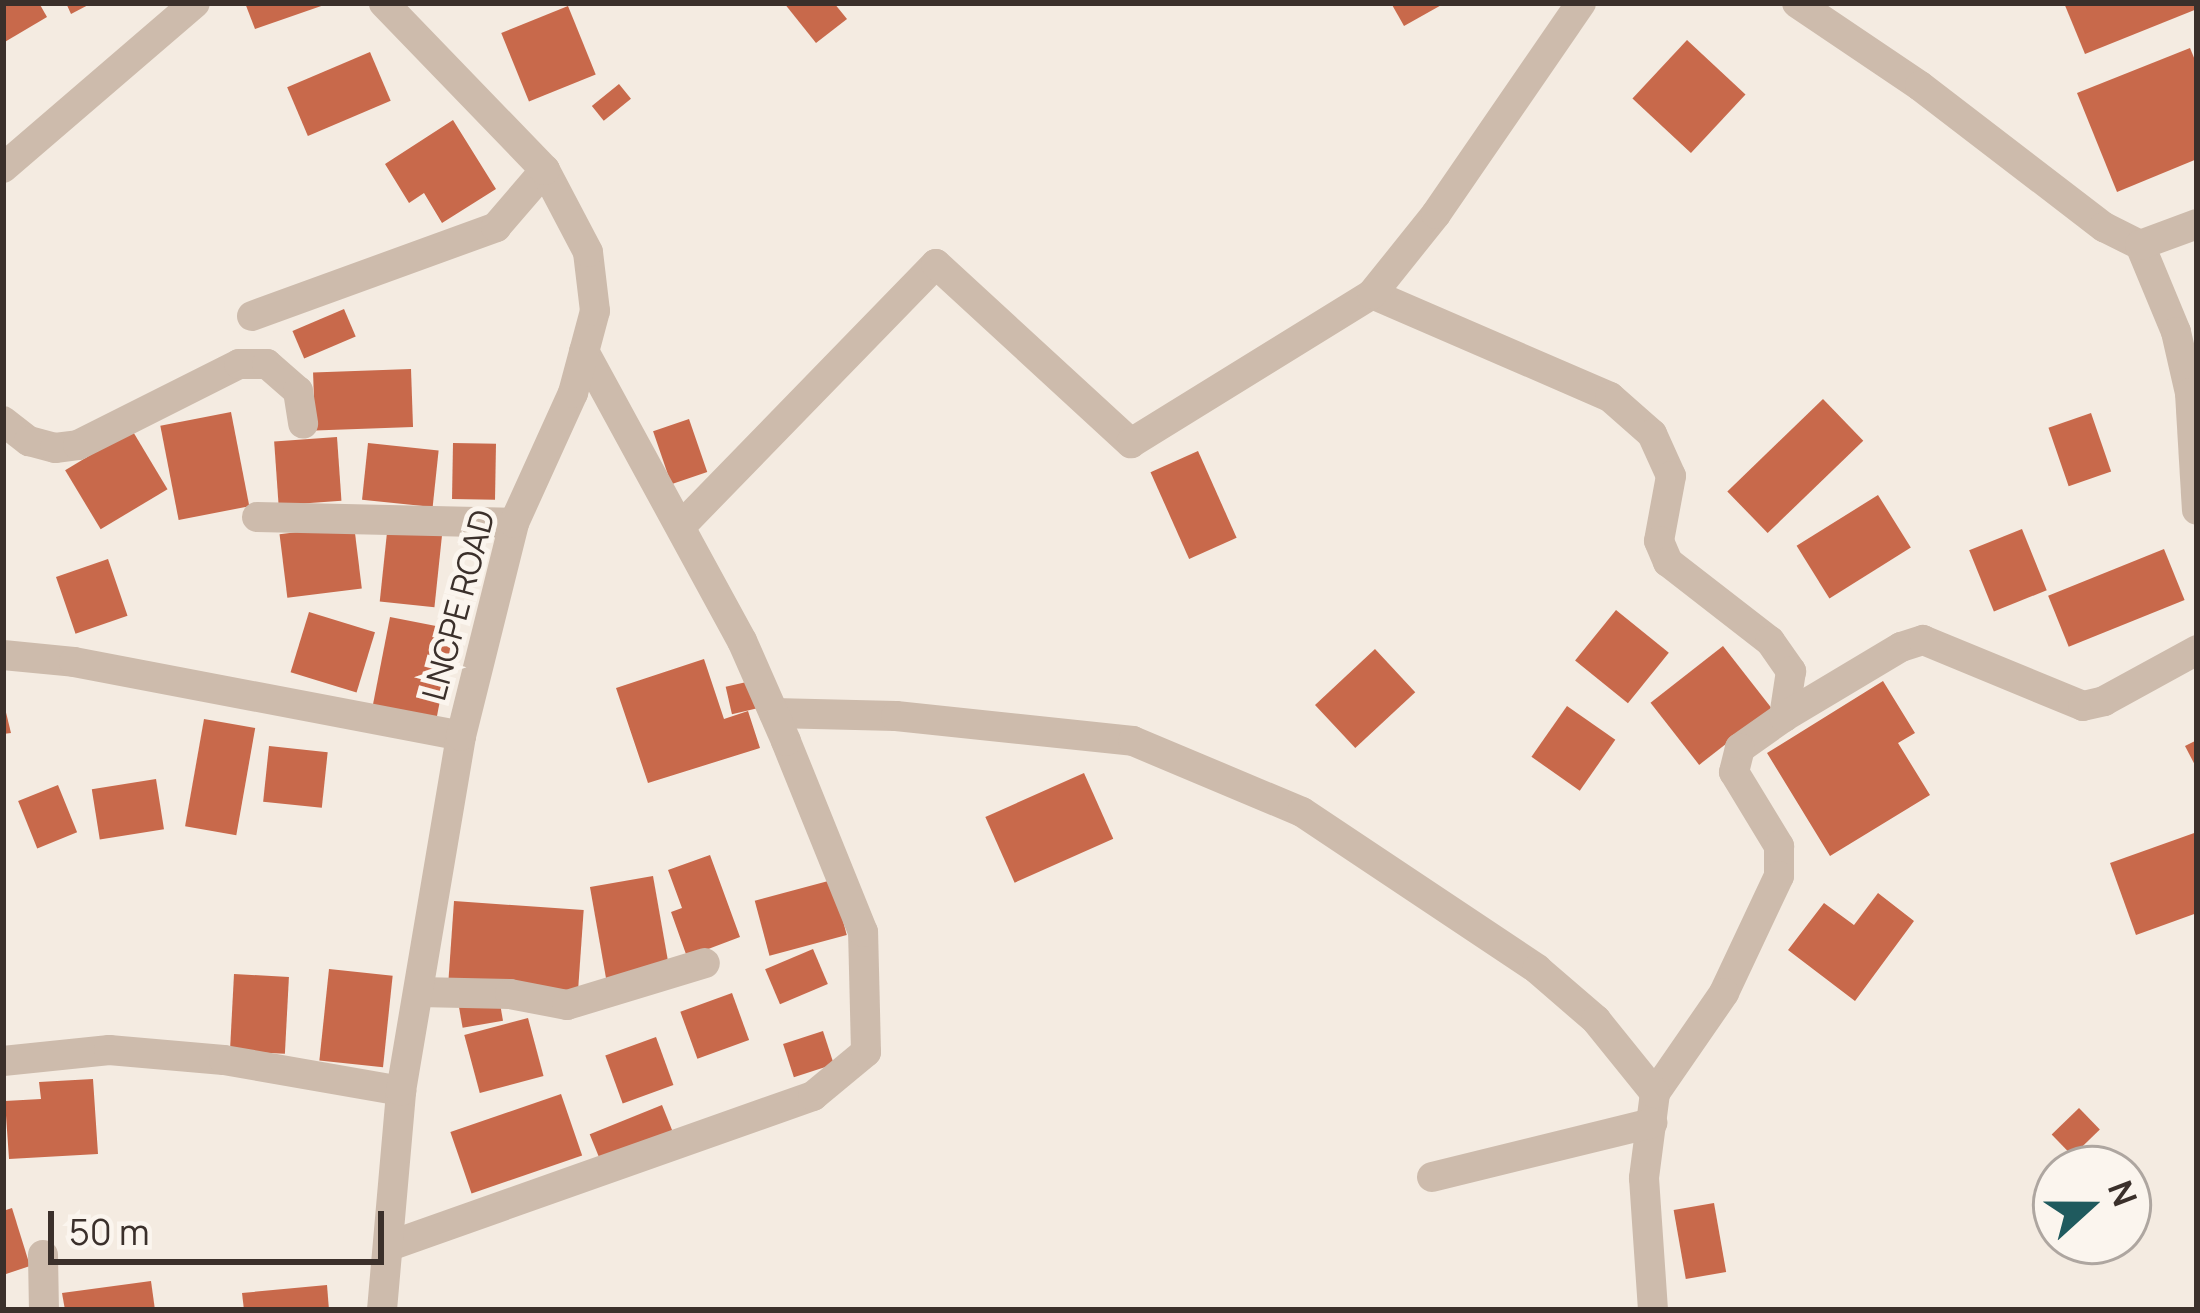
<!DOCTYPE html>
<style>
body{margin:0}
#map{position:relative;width:2200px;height:1313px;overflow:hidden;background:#f4ebe1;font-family:Manrope,sans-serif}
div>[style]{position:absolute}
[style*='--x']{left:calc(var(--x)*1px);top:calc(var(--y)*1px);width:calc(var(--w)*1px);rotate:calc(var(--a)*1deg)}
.building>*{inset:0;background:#c8694b;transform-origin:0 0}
.minor>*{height:30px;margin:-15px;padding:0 15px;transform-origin:15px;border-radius:15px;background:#cdbbac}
span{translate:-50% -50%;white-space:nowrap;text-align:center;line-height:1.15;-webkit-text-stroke:10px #fbf5ee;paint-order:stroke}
.street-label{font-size:33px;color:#3b302b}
.frame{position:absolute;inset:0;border:6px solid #3b302b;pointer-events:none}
.north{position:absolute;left:2032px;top:1145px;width:120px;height:120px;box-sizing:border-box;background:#fbf5ee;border:3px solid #aea6a0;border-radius:50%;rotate:69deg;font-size:33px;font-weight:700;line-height:48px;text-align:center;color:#3b302b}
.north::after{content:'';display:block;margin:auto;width:42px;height:54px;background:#1f5a5e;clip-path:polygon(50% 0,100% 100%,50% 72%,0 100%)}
.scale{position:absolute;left:48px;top:1211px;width:336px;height:54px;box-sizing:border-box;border:6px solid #3b302b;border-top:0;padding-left:15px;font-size:36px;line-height:42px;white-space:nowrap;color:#3b302b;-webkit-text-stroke:9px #fbf5ee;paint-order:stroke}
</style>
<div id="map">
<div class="building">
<i style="clip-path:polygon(3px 3px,39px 3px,47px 17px,3px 43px)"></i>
<i style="clip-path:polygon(66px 3px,92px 3px,71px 14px)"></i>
<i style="clip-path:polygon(245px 3px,327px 3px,327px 4px,255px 29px)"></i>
<i style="clip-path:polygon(784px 3px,834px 3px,847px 19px,816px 43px)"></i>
<i style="clip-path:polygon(1391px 3px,1445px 3px,1404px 26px)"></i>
<i style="clip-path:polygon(2064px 3px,2195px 3px,2197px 9px,2085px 54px)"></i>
<i style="left:568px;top:6px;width:74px;height:72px;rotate:68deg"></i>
<i style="left:1687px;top:40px;width:80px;height:80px;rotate:43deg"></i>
<i style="clip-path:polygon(2190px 48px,2197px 65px,2197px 159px,2117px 192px,2077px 93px)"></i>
<i style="left:370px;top:52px;width:53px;height:90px;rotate:67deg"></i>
<i style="left:619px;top:84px;width:19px;height:35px;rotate:51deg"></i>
<i style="clip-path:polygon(453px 120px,496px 189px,442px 223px,424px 193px,409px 203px,385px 164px)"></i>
<i style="left:344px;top:309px;width:30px;height:56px;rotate:67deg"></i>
<i style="left:411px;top:369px;width:58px;height:98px;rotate:88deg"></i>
<i style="left:1823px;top:399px;width:58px;height:133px;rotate:46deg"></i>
<i style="left:231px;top:412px;width:96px;height:72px;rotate:79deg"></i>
<i style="left:2091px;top:413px;width:62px;height:45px;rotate:71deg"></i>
<i style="left:689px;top:419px;width:56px;height:38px;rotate:71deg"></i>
<i style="left:132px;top:430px;width:69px;height:78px;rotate:59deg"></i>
<i style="left:337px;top:437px;width:64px;height:63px;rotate:86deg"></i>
<i style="left:368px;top:443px;width:71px;height:57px;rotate:6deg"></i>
<i style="left:453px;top:443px;width:43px;height:56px;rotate:1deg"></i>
<i style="left:1198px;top:451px;width:95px;height:52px;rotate:66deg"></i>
<i style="left:1878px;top:495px;width:62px;height:96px;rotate:58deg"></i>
<i style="left:388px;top:523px;width:55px;height:79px;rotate:6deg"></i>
<i style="left:354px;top:525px;width:64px;height:75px;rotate:83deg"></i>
<i style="left:2022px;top:529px;width:66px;height:57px;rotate:68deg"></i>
<i style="left:2164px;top:549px;width:55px;height:125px;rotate:68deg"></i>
<i style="left:108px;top:559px;width:60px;height:55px;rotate:71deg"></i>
<i style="left:1616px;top:610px;width:68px;height:65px;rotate:39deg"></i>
<i style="left:309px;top:612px;width:69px;height:63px;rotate:17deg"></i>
<i style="left:390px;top:617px;width:65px;height:92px;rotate:11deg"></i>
<i style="left:1723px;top:646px;width:79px;height:92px;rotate:52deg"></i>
<i style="left:1375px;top:649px;width:59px;height:82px;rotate:47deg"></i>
<i style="clip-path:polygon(704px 659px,724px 719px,748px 711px,760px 748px,648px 783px,616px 688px)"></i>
<i style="left:751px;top:681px;width:28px;height:26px;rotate:77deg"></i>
<i style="clip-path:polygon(1883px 681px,1915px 733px,1898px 743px,1930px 795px,1830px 856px,1767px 753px)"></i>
<i style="clip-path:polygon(3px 700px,11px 733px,3px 734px)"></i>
<i style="left:1567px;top:706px;width:59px;height:62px;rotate:35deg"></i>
<i style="left:204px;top:719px;width:52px;height:109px;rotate:10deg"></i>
<i style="clip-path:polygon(2197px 740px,2197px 769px,2185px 746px)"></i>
<i style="left:269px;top:746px;width:59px;height:56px;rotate:6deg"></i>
<i style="left:1084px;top:773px;width:72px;height:108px;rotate:66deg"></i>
<i style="left:156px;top:779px;width:51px;height:65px;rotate:81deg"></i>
<i style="left:58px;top:785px;width:51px;height:43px;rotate:68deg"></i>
<i style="clip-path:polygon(2197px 832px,2197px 913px,2136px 935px,2110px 863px)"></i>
<i style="clip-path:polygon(710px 855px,740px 937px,687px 957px,671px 912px,682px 908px,668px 870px)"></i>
<i style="left:653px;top:876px;width:94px;height:64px;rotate:80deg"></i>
<i style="left:832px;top:880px;width:57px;height:80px;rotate:75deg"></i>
<i style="clip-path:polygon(1878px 893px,1914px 921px,1855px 1001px,1788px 950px,1824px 903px,1854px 925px)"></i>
<i style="left:454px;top:901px;width:130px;height:81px;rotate:4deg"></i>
<i style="left:813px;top:949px;width:38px;height:52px;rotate:67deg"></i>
<i style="left:329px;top:969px;width:64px;height:92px;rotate:6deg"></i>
<i style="left:234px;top:974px;width:55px;height:77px;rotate:3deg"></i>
<i style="left:732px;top:993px;width:50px;height:55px;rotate:70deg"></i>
<i style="left:499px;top:998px;width:23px;height:41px;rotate:80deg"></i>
<i style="left:528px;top:1018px;width:60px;height:66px;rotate:75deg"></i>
<i style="left:823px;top:1031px;width:35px;height:42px;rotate:72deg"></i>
<i style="left:656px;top:1037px;width:51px;height:54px;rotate:70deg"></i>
<i style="clip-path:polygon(93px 1079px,98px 1154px,9px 1159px,5px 1101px,41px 1099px,39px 1082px)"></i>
<i style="left:561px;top:1094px;width:65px;height:117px;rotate:71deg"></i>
<i style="left:662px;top:1105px;width:29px;height:78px;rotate:68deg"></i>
<i style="left:2079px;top:1108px;width:30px;height:38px;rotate:46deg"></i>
<i style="left:1714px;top:1203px;width:70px;height:41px;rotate:80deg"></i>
<i style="clip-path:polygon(12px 1208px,30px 1266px,3px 1275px,3px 1211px)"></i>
<i style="clip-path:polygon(151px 1281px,155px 1310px,65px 1310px,62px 1293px)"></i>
<i style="clip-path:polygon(327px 1285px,329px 1310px,244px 1310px,242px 1293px)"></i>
</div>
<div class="minor">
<i style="--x:1797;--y:3;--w:148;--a:34"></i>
<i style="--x:1920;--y:86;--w:232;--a:37.5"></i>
<i style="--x:2104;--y:227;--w:40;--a:26.6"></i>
<i style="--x:2140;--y:245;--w:94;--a:67.5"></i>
<i style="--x:2176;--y:332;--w:63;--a:77.1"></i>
<i style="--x:2190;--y:393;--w:117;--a:86.6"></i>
<i style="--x:3;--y:168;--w:253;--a:-40.7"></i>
<i style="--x:2140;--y:245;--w:61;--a:-20.2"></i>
<i style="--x:1372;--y:294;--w:259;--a:23.4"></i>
<i style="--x:1610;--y:397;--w:56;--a:41.4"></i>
<i style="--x:1652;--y:434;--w:46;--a:65.7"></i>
<i style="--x:1671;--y:476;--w:66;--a:100.5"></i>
<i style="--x:1659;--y:541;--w:23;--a:67"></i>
<i style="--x:1668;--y:562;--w:129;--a:37.8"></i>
<i style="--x:1770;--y:641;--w:37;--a:55"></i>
<i style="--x:1791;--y:671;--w:47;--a:98.7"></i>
<i style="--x:1784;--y:717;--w:54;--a:144.8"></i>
<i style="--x:1740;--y:748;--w:25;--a:104"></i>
<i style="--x:1734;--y:772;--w:87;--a:58.7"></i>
<i style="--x:1779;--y:846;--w:30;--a:90"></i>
<i style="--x:1779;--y:876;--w:129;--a:115.2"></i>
<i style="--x:1724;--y:993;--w:121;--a:124.6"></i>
<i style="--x:1655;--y:1093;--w:86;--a:97.4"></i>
<i style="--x:1644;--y:1178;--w:132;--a:86.1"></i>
<i style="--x:252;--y:316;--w:260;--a:-20"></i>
<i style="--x:496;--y:227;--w:75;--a:-49.3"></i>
<i style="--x:3;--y:421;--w:33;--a:38"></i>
<i style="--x:29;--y:441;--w:27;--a:15"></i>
<i style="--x:55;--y:448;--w:23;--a:-7"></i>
<i style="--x:78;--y:445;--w:180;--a:-26.7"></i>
<i style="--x:239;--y:364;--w:28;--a:0"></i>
<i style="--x:267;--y:364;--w:41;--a:41.1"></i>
<i style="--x:298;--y:391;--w:33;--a:81"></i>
<i style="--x:257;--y:517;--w:257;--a:1.3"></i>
<i style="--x:682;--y:525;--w:364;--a:-45.8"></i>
<i style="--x:936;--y:264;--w:265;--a:42.6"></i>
<i style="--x:1131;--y:443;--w:283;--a:-31.7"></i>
<i style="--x:1372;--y:294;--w:102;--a:-51.3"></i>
<i style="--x:1436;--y:214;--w:256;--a:-55.5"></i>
<i style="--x:3;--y:655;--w:71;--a:5.6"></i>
<i style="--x:74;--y:662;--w:394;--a:10.8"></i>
<i style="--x:774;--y:713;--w:122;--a:1.4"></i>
<i style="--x:896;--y:716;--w:238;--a:6"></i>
<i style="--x:1133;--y:741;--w:183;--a:22.8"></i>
<i style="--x:1302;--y:812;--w:283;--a:33.7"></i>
<i style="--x:1537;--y:969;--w:78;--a:40.8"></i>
<i style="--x:1596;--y:1020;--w:94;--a:51.1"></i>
<i style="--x:1784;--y:717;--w:136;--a:-30.9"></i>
<i style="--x:1901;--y:647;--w:23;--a:-18"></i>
<i style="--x:1923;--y:640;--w:173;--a:22.4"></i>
<i style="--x:2083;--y:706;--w:22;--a:-13"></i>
<i style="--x:2104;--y:701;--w:106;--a:-28.7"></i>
<i style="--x:419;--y:992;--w:91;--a:1.3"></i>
<i style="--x:510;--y:994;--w:58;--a:10.9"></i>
<i style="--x:567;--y:1005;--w:144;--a:-16.9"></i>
<i style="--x:3;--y:1061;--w:107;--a:-5.9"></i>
<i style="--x:109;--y:1050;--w:115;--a:5"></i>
<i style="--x:224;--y:1060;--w:180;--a:9.9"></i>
<i style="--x:1432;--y:1177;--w:227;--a:-13.8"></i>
<i style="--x:392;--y:1245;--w:447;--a:-19.5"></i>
<i style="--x:813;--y:1096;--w:69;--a:-39.7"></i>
<i style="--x:866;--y:1052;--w:120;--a:-91.4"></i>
<i style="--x:863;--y:932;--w:206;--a:-112"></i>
<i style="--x:786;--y:741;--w:109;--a:-113.7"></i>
<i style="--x:742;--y:641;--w:330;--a:-118.6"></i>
<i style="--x:43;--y:1255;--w:55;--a:89"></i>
<i style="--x:382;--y:1310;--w:220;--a:-85"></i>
<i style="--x:401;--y:1091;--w:360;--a:-80.4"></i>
<i style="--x:461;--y:736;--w:219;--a:-76"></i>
<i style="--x:514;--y:523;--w:143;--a:-65.6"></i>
<i style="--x:573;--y:393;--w:85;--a:-75"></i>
<i style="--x:595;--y:311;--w:59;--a:-96.8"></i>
<i style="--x:588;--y:252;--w:93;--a:-117.7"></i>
<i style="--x:545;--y:170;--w:232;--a:-134"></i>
</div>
<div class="street-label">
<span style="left:458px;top:605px;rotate:-75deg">LNCPE ROAD</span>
</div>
<div class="frame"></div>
<div class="north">N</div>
<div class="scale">50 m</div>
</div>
